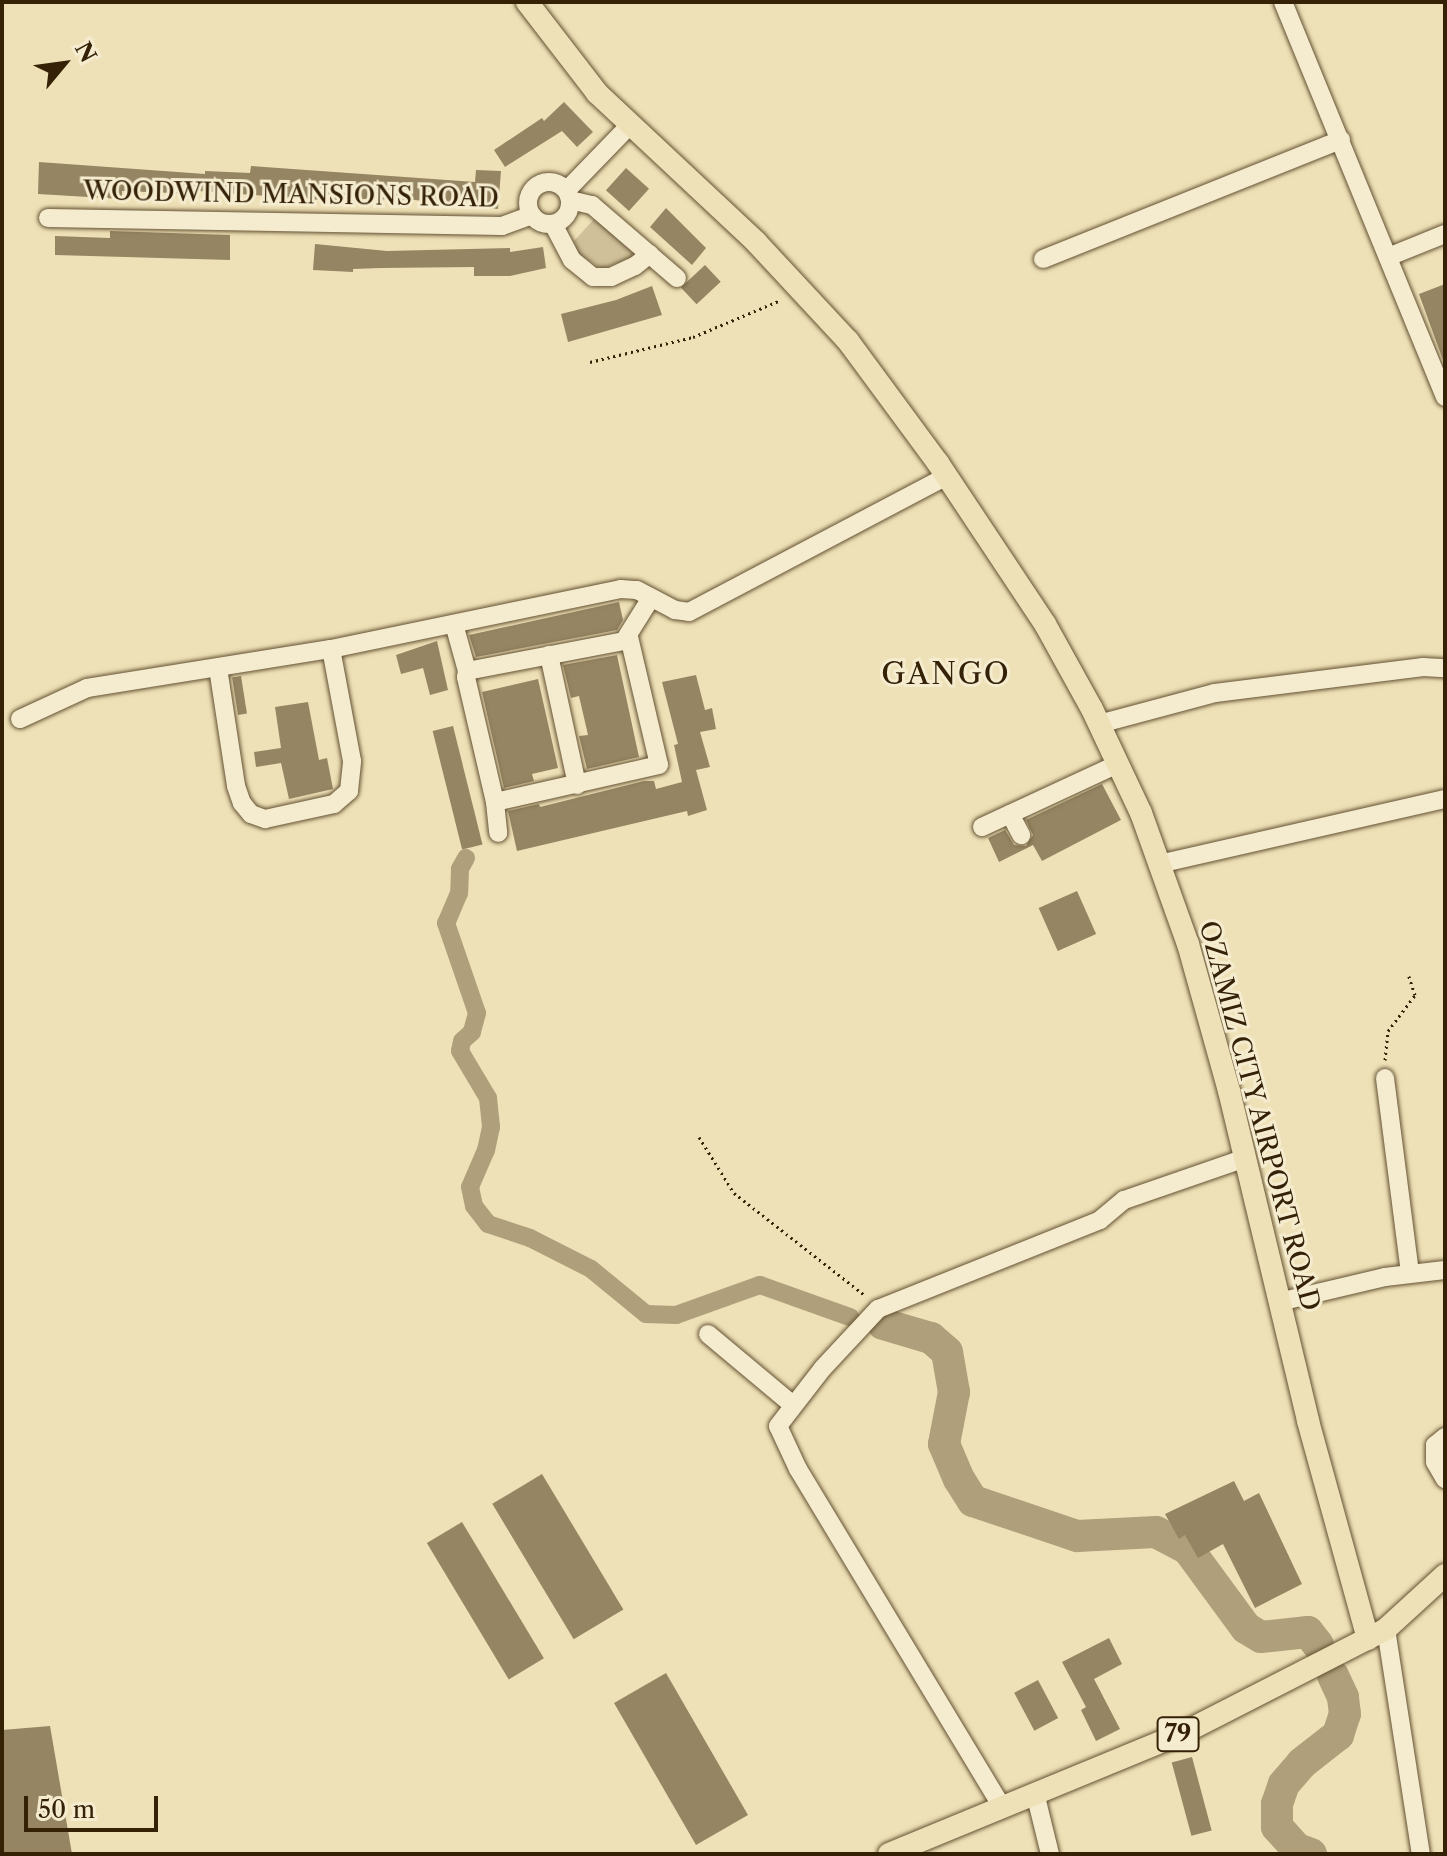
<!DOCTYPE html>
<style>
body{margin:0}
#map{position:relative;width:1447px;height:1856px;overflow:hidden;background:#efe1b7;font-family:"Libre Caslon Text",serif}
div>[style]{position:absolute}
[style*='--x']{left:calc(var(--x)*1px);top:calc(var(--y)*1px);width:calc(var(--w)*1px);rotate:calc(var(--a)*1deg)}
.green>*{inset:0;background:#cfc099}
.canal>*{height:18px;margin:-9px;padding:0 9px;transform-origin:9px;border-radius:9px;background:#afa07b}
.river>*{height:32px;margin:-16px;padding:0 16px;transform-origin:16px;border-radius:16px;background:#afa07b}
.building>*{inset:0;background:#958562;transform-origin:0 0}
.path>*{height:3px;margin-top:-1.5px;transform-origin:0;background:repeating-linear-gradient(90deg,#342106 0 2px,transparent 0 6px)}
.roads{filter:drop-shadow(0 0 2px #635132) drop-shadow(0 0 2px #635132)}
.minor>*{height:18px;margin:-9px;padding:0 9px;transform-origin:9px;border-radius:9px;background:#f5ecd0}
.minor>.ring{margin:-9px;padding:0;box-sizing:content-box;background:none;border:18px solid #f5ecd0;border-radius:50%}
.major>*{height:22px;margin:-11px;padding:0 11px;transform-origin:11px;border-radius:11px;background:#efe1b7}
span{translate:-50% -50%;white-space:nowrap;text-align:center;line-height:1.15;-webkit-text-stroke:6px #f5ecd0;paint-order:stroke}
.shield-label span{padding:2px 6px;background:#f5ecd0;border:2px solid;border-radius:6px;-webkit-text-stroke-width:0}
.shield-label{font-size:24px;color:#342106;font-weight:700}
.street-label{font-size:26px;color:#342106}
.quarter-label{font-size:30px;color:#342106;letter-spacing:2px}
.frame{position:absolute;inset:0;border:4px solid #342106;pointer-events:none}
.north{position:absolute;left:24px;top:24px;width:80px;height:80px;-webkit-text-stroke:6px #f5ecd0;paint-order:stroke;rotate:61deg;font-size:22px;font-weight:700;line-height:32px;text-align:center;color:#342106}
.north::after{content:'';display:block;margin:auto;width:28px;height:36px;background:#342106;clip-path:polygon(50% 0,100% 100%,50% 72%,0 100%)}
.scale{position:absolute;left:24px;top:1796px;width:134px;height:36px;box-sizing:border-box;border:4px solid #342106;border-top:0;padding-left:10px;font-size:24px;line-height:28px;white-space:nowrap;color:#342106;-webkit-text-stroke:6px #f5ecd0;paint-order:stroke}
</style>
<div id="map">
<div class="green">
<i style="clip-path:polygon(595px 218px,633px 251px,632px 257px,602px 269px,578px 253px,574px 241px)"></i>
</div>
<div class="canal">
<i style="--x:466;--y:858;--w:13;--a:119"></i>
<i style="--x:460;--y:869;--w:24;--a:92"></i>
<i style="--x:459;--y:893;--w:33;--a:113"></i>
<i style="--x:446;--y:923;--w:95;--a:71"></i>
<i style="--x:477;--y:1013;--w:20;--a:105"></i>
<i style="--x:472;--y:1032;--w:13;--a:138"></i>
<i style="--x:462;--y:1041;--w:10;--a:101"></i>
<i style="--x:460;--y:1051;--w:55;--a:59.2"></i>
<i style="--x:488;--y:1098;--w:29;--a:84"></i>
<i style="--x:491;--y:1127;--w:24;--a:102"></i>
<i style="--x:486;--y:1150;--w:40;--a:113.4"></i>
<i style="--x:470;--y:1187;--w:19;--a:78"></i>
<i style="--x:474;--y:1206;--w:23;--a:52"></i>
<i style="--x:488;--y:1224;--w:44;--a:18.4"></i>
<i style="--x:530;--y:1238;--w:68;--a:26.9"></i>
<i style="--x:591;--y:1269;--w:71;--a:39.3"></i>
<i style="--x:646;--y:1314;--w:30;--a:2"></i>
<i style="--x:676;--y:1315;--w:89;--a:-19.7"></i>
<i style="--x:760;--y:1285;--w:96;--a:19.6"></i>
</div>
<div class="river">
<i style="--x:883;--y:1324;--w:50;--a:16.3"></i>
<i style="--x:931;--y:1338;--w:21;--a:41"></i>
<i style="--x:947;--y:1352;--w:41;--a:80.1"></i>
<i style="--x:954;--y:1392;--w:53;--a:100.9"></i>
<i style="--x:944;--y:1444;--w:38;--a:67"></i>
<i style="--x:959;--y:1479;--w:26;--a:58"></i>
<i style="--x:973;--y:1501;--w:110;--a:18.6"></i>
<i style="--x:1077;--y:1536;--w:79;--a:-2.9"></i>
<i style="--x:1156;--y:1532;--w:36;--a:28"></i>
<i style="--x:1188;--y:1549;--w:98;--a:53.7"></i>
<i style="--x:1246;--y:1628;--w:17;--a:31"></i>
<i style="--x:1261;--y:1637;--w:47;--a:-6.1"></i>
<i style="--x:1308;--y:1632;--w:16;--a:52"></i>
<i style="--x:1311;--y:1854;--w:15;--a:-160"></i>
<i style="--x:1297;--y:1849;--w:30;--a:-132"></i>
<i style="--x:1277;--y:1827;--w:23;--a:-90"></i>
<i style="--x:1277;--y:1804;--w:21;--a:-71"></i>
<i style="--x:1284;--y:1784;--w:28;--a:-49"></i>
<i style="--x:1302;--y:1763;--w:46;--a:-37.9"></i>
<i style="--x:1338;--y:1735;--w:22;--a:-72"></i>
<i style="--x:1345;--y:1714;--w:17;--a:-97"></i>
<i style="--x:1343;--y:1697;--w:23;--a:-115"></i>
</div>
<div class="building">
<i style="clip-path:polygon(564px 102px,593px 132px,577px 147px,562px 131px,505px 167px,494px 150px,542px 118px,544px 121px)"></i>
<i style="clip-path:polygon(39px 162px,205px 174px,205px 171px,250px 173px,251px 166px,475px 182px,476px 170px,501px 171px,498px 209px,415px 200px,363px 199px,363px 203px,199px 191px,199px 194px,122px 191px,122px 199px,38px 194px)"></i>
<i style="left:626px;top:168px;width:31px;height:30px;rotate:42deg"></i>
<i style="clip-path:polygon(666px 208px,706px 248px,692px 265px,650px 227px)"></i>
<i style="clip-path:polygon(110px 231px,230px 235px,230px 260px,55px 255px,55px 236px,110px 238px)"></i>
<i style="clip-path:polygon(315px 244px,387px 251px,510px 248px,510px 252px,543px 247px,546px 268px,510px 276px,474px 276px,474px 267px,381px 268px,353px 269px,353px 272px,313px 270px)"></i>
<i style="left:705px;top:265px;width:23px;height:33px;rotate:47deg"></i>
<i style="clip-path:polygon(1445px 284px,1445px 359px,1443px 360px,1419px 294px)"></i>
<i style="clip-path:polygon(652px 286px,662px 315px,568px 342px,561px 314px,616px 300px)"></i>
<i style="clip-path:polygon(619px 602px,623px 620px,617px 630px,476px 657px,469px 635px)"></i>
<i style="clip-path:polygon(437px 641px,448px 690px,430px 695px,423px 668px,401px 674px,396px 655px)"></i>
<i style="clip-path:polygon(617px 655px,639px 757px,587px 769px,579px 736px,588px 735px,579px 696px,571px 698px,563px 665px)"></i>
<i style="clip-path:polygon(696px 675px,705px 710px,712px 708px,716px 729px,700px 732px,710px 767px,696px 770px,707px 810px,688px 816px,687px 811px,517px 851px,508px 811px,539px 804px,540px 807px,644px 781px,654px 781px,656px 789px,682px 782px,674px 745px,678px 744px,662px 682px)"></i>
<i style="left:241px;top:676px;width:38px;height:9px;rotate:81deg"></i>
<i style="clip-path:polygon(538px 679px,558px 768px,532px 774px,534px 781px,504px 788px,482px 692px)"></i>
<i style="clip-path:polygon(308px 702px,319px 760px,327px 758px,333px 789px,289px 799px,281px 763px,256px 767px,254px 752px,281px 748px,275px 707px)"></i>
<i style="left:453px;top:726px;width:122px;height:21px;rotate:76deg"></i>
<i style="clip-path:polygon(1102px 784px,1121px 820px,1042px 861px,1033px 845px,999px 862px,988px 838px,1005px 830px,1014px 845px,1026px 846px,1033px 835px,1026px 820px)"></i>
<i style="left:1077px;top:891px;width:47px;height:42px;rotate:66deg"></i>
<i style="left:542px;top:1474px;width:158px;height:58px;rotate:59deg"></i>
<i style="clip-path:polygon(1234px 1481px,1244px 1501px,1259px 1493px,1302px 1584px,1255px 1608px,1223px 1544px,1198px 1558px,1185px 1535px,1179px 1539px,1165px 1514px)"></i>
<i style="left:462px;top:1522px;width:159px;height:41px;rotate:59deg"></i>
<i style="clip-path:polygon(1109px 1638px,1122px 1664px,1094px 1679px,1120px 1729px,1096px 1741px,1081px 1710px,1086px 1707px,1062px 1662px)"></i>
<i style="left:666px;top:1673px;width:164px;height:60px;rotate:60deg"></i>
<i style="left:1038px;top:1680px;width:43px;height:27px;rotate:62deg"></i>
<i style="clip-path:polygon(50px 1726px,72px 1854px,2px 1854px,2px 1730px)"></i>
<i style="left:1192px;top:1757px;width:76px;height:21px;rotate:75deg"></i>
</div>
<div class="path">
<i style="--x:590;--y:362;--w:106;--a:-13.6"></i>
<i style="--x:693;--y:337;--w:95;--a:-22.8"></i>
<i style="--x:1385;--y:1060;--w:29;--a:-84"></i>
<i style="--x:1388;--y:1031;--w:45;--a:-53.1"></i>
<i style="--x:1415;--y:995;--w:20;--a:-108"></i>
<i style="--x:699;--y:1137;--w:66;--a:58"></i>
<i style="--x:734;--y:1193;--w:167;--a:38"></i>
</div>
<div class="roads">
<div class="minor">
<i style="--x:1283;--y:2;--w:427;--a:67.7"></i>
<i class="ring" style="left:528px;top:182px;width:24px;height:24px"></i>
<i style="--x:567;--y:190;--w:89;--a:-45.9"></i>
<i style="--x:570;--y:200;--w:23;--a:13"></i>
<i style="--x:592;--y:205;--w:112;--a:40.7"></i>
<i style="--x:48;--y:218;--w:454;--a:1"></i>
<i style="--x:502;--y:226;--w:32;--a:-20"></i>
<i style="--x:553;--y:224;--w:41;--a:62.2"></i>
<i style="--x:572;--y:260;--w:27;--a:39"></i>
<i style="--x:593;--y:277;--w:18;--a:0"></i>
<i style="--x:611;--y:277;--w:26;--a:-25"></i>
<i style="--x:635;--y:266;--w:19;--a:-39"></i>
<i style="--x:1388;--y:257;--w:61;--a:-22"></i>
<i style="--x:1043;--y:259;--w:321;--a:-21.8"></i>
<i style="--x:454;--y:624;--w:49;--a:74.5"></i>
<i style="--x:629;--y:637;--w:131;--a:76.8"></i>
<i style="--x:659;--y:765;--w:168;--a:167.3"></i>
<i style="--x:495;--y:802;--w:128;--a:-103.1"></i>
<i style="--x:466;--y:677;--w:6;--a:-81"></i>
<i style="--x:467;--y:671;--w:160;--a:-10.8"></i>
<i style="--x:624;--y:641;--w:51;--a:-57.9"></i>
<i style="--x:549;--y:655;--w:133;--a:77.8"></i>
<i style="--x:218;--y:668;--w:119;--a:81.3"></i>
<i style="--x:236;--y:786;--w:18;--a:71"></i>
<i style="--x:242;--y:803;--w:14;--a:51"></i>
<i style="--x:251;--y:814;--w:15;--a:20"></i>
<i style="--x:265;--y:819;--w:71;--a:-12.3"></i>
<i style="--x:334;--y:804;--w:20;--a:-41"></i>
<i style="--x:349;--y:791;--w:30;--a:-84"></i>
<i style="--x:352;--y:761;--w:114;--a:-100.6"></i>
<i style="--x:20;--y:719;--w:74;--a:-24.8"></i>
<i style="--x:87;--y:688;--w:247;--a:-9.1"></i>
<i style="--x:331;--y:649;--w:296;--a:-11.7"></i>
<i style="--x:621;--y:589;--w:16;--a:4"></i>
<i style="--x:637;--y:590;--w:43;--a:27.8"></i>
<i style="--x:675;--y:610;--w:14;--a:8"></i>
<i style="--x:689;--y:612;--w:292;--a:-27.8"></i>
<i style="--x:1099;--y:724;--w:120;--a:-15"></i>
<i style="--x:1215;--y:693;--w:210;--a:-7.1"></i>
<i style="--x:1423;--y:667;--w:22;--a:3"></i>
<i style="--x:495;--y:802;--w:31;--a:84"></i>
<i style="--x:1010;--y:814;--w:24;--a:62"></i>
<i style="--x:982;--y:827;--w:150;--a:-24.9"></i>
<i style="--x:1159;--y:864;--w:293;--a:-12.8"></i>
<i style="--x:1385;--y:1078;--w:197;--a:82.7"></i>
<i style="--x:1279;--y:1302;--w:109;--a:-13.3"></i>
<i style="--x:1385;--y:1277;--w:60;--a:-6.7"></i>
<i style="--x:708;--y:1334;--w:111;--a:39.9"></i>
<i style="--x:1445;--y:1437;--w:13;--a:141"></i>
<i style="--x:1435;--y:1445;--w:17;--a:90"></i>
<i style="--x:1435;--y:1462;--w:20;--a:60"></i>
<i style="--x:1386;--y:1629;--w:228;--a:81.2"></i>
<i style="--x:1035;--y:1793;--w:63;--a:76.2"></i>
<i style="--x:1002;--y:1807;--w:395;--a:-121.1"></i>
<i style="--x:798;--y:1469;--w:47;--a:-114.9"></i>
<i style="--x:778;--y:1426;--w:73;--a:-52.2"></i>
<i style="--x:823;--y:1368;--w:81;--a:-47"></i>
<i style="--x:878;--y:1309;--w:239;--a:-21.8"></i>
<i style="--x:1100;--y:1220;--w:31;--a:-40"></i>
<i style="--x:1124;--y:1200;--w:128;--a:-19.1"></i>
</div>
<div class="major">
<i style="--x:527;--y:2;--w:115;--a:52.4"></i>
<i style="--x:597;--y:93;--w:218;--a:43.1"></i>
<i style="--x:756;--y:242;--w:135;--a:47.1"></i>
<i style="--x:848;--y:341;--w:152;--a:53.6"></i>
<i style="--x:938;--y:463;--w:193;--a:56.4"></i>
<i style="--x:1045;--y:624;--w:97;--a:61.1"></i>
<i style="--x:1092;--y:709;--w:115;--a:64.8"></i>
<i style="--x:1141;--y:813;--w:139;--a:70.3"></i>
<i style="--x:1188;--y:944;--w:153;--a:74.4"></i>
<i style="--x:1229;--y:1091;--w:339;--a:76.5"></i>
<i style="--x:1308;--y:1421;--w:226;--a:74.6"></i>
<i style="--x:889;--y:1854;--w:322;--a:-22.4"></i>
<i style="--x:1187;--y:1731;--w:224;--a:-27.1"></i>
<i style="--x:1386;--y:1629;--w:80;--a:-42.5"></i>
</div>
</div>
<div class="shield-label">
<span style="left:1178px;top:1734px">79</span>
</div>
<div class="street-label">
<span style="left:291px;top:195px;rotate:1deg">WOODWIND MANSIONS ROAD</span>
<span style="left:1259px;top:1116px;rotate:75deg">OZAMIZ CITY AIRPORT ROAD</span>
</div>
<div class="quarter-label">
<span style="left:946px;top:674px">GANGO</span>
</div>
<div class="frame"></div>
<div class="north">N</div>
<div class="scale">50 m</div>
</div>
